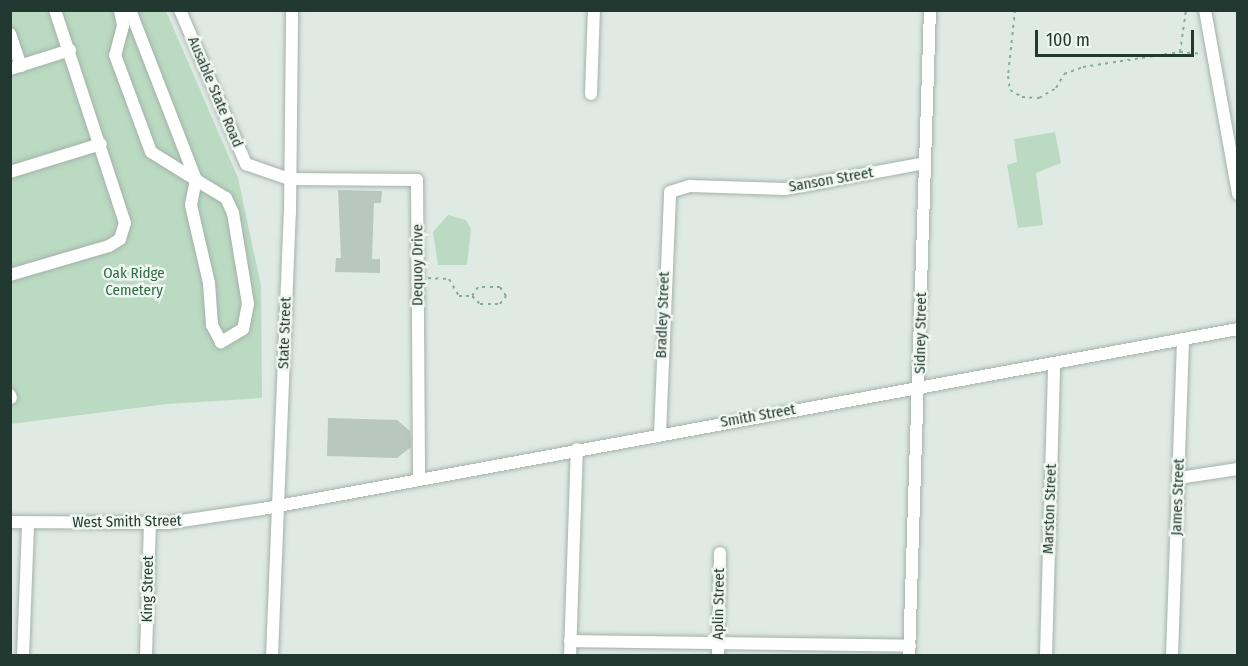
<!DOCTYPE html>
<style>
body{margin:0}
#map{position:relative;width:1248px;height:666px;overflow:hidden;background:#e0eae5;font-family:"Fira Sans Condensed",sans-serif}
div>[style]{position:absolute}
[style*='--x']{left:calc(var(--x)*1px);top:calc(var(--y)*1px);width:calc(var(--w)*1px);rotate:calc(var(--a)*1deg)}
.green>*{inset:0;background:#badac1}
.building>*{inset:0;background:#b9c7c1}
.path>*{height:2px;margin-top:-1px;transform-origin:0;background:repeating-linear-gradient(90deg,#83ac9c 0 3px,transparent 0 7.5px)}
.roads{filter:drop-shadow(0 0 2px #a3b1ab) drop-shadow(0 0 2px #a3b1ab)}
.minor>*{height:12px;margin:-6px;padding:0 6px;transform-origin:6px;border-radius:6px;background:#fff}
span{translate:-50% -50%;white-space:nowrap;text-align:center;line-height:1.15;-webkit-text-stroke:5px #f0f7f3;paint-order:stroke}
.street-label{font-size:15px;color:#223931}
.park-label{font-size:15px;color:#2f6d43}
.frame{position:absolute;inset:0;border:12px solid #223931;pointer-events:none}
.scale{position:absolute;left:1035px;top:30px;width:159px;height:27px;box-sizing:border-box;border:3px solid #223931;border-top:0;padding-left:8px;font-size:18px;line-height:21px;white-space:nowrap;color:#223931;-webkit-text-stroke:4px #f0f7f3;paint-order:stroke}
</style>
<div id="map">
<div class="green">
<i style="clip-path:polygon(10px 11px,166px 11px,238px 178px,261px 286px,262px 398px,167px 404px,11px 424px)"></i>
<i style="clip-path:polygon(1055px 132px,1061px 163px,1036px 173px,1043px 225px,1018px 228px,1007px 165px,1017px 162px,1014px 139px)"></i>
<i style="clip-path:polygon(448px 215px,466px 220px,471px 229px,467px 265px,438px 265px,433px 232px)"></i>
</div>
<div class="building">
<i style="clip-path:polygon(338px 190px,382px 191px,381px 203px,374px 203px,372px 259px,380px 259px,380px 273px,335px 272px,336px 258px,341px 258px)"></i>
<i style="clip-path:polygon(328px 418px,397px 420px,410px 431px,411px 447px,397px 458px,327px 456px)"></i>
</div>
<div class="path">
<i style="--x:1015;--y:10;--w:66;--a:96.1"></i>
<i style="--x:1008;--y:76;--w:14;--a:82"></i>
<i style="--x:1010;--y:90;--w:14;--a:30"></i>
<i style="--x:1022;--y:97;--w:17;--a:3"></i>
<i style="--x:1039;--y:98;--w:20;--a:-30"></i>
<i style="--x:1056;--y:88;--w:16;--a:-60"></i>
<i style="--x:1064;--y:74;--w:20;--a:-20"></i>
<i style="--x:1083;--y:67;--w:98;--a:-8.8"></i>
<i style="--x:1180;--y:52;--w:21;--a:5"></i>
<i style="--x:1180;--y:52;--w:42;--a:-81.9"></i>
<i style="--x:428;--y:278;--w:21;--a:3"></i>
<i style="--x:449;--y:279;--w:20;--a:60"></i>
<i style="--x:459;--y:296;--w:13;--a:0"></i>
<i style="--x:472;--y:296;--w:11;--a:45"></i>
<i style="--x:480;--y:304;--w:20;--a:0"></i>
<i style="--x:500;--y:304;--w:10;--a:-53"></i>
<i style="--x:506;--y:296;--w:11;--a:-124"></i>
<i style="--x:500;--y:287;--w:22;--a:180"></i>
<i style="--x:478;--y:287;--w:11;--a:124"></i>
</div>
<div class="roads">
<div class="minor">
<i style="--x:120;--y:10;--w:16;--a:79"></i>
<i style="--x:123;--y:26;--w:30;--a:105"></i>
<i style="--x:115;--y:55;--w:103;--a:69.6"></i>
<i style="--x:151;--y:152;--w:53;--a:31.9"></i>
<i style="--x:196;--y:180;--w:35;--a:31"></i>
<i style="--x:226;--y:198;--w:17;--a:65"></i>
<i style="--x:233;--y:213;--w:92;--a:80.6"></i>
<i style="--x:248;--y:304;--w:25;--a:101"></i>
<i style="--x:243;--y:329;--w:26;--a:149"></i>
<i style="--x:221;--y:342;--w:19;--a:-118"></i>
<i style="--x:212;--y:325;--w:42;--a:-94.1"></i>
<i style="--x:209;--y:283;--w:80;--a:-103"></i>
<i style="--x:191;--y:205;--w:25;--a:-79"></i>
<i style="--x:196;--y:180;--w:182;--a:-111.2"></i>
<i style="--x:180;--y:10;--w:168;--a:66.8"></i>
<i style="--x:246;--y:164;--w:46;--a:19.2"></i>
<i style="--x:289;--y:179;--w:128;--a:0.4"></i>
<i style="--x:417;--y:180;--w:297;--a:89.6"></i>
<i style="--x:1205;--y:10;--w:187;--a:79.8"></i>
<i style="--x:10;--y:34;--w:34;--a:71"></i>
<i style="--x:10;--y:69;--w:63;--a:-17.6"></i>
<i style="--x:591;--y:94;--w:84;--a:-88"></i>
<i style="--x:10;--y:172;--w:95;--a:-17.1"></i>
<i style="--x:10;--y:275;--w:103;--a:-16.3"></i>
<i style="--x:109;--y:246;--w:13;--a:-32"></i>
<i style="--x:120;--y:239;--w:17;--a:-73"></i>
<i style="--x:125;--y:223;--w:224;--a:-108.2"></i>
<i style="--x:10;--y:395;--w:3;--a:72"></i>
<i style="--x:660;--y:434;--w:242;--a:-87.6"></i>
<i style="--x:670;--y:192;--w:21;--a:-17"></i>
<i style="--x:690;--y:186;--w:95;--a:1.8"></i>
<i style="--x:785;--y:189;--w:142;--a:-10.5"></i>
<i style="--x:1179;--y:478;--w:60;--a:-8.7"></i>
<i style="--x:10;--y:522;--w:158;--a:0.4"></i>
<i style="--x:168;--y:523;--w:95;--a:-8.5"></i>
<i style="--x:262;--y:509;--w:992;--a:-10.45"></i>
<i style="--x:570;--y:641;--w:340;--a:0.8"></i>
<i style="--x:23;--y:656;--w:133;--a:-87.8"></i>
<i style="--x:146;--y:656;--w:133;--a:-88.3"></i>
<i style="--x:272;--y:656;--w:443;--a:-87.7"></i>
<i style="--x:290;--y:213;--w:203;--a:-89.4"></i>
<i style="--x:570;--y:656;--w:207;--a:-88.1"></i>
<i style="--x:718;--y:656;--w:103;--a:-88.9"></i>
<i style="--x:909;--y:656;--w:646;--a:-88.14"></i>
<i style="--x:1046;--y:656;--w:293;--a:-88.4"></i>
<i style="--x:1172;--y:656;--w:317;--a:-88"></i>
</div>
</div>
<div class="street-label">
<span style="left:215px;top:92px;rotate:67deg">Ausable State Road</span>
<span style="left:831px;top:180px;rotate:-10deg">Sanson Street</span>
<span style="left:418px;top:265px;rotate:-90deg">Dequoy Drive</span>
<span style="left:663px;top:315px;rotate:-88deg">Bradley Street</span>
<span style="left:285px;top:333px;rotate:-88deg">State Street</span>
<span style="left:921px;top:333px;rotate:-89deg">Sidney Street</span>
<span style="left:758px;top:416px;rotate:-10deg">Smith Street</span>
<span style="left:1178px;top:497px;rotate:-88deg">James Street</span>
<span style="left:1050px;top:509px;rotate:-88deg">Marston Street</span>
<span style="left:127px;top:522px;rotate:-1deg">West Smith Street</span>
<span style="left:148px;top:589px;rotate:-89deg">King Street</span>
<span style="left:719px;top:604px;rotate:-89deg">Aplin Street</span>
</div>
<div class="park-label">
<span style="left:134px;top:282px">Oak Ridge<br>Cemetery</span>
</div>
<div class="frame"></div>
<div class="scale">100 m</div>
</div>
